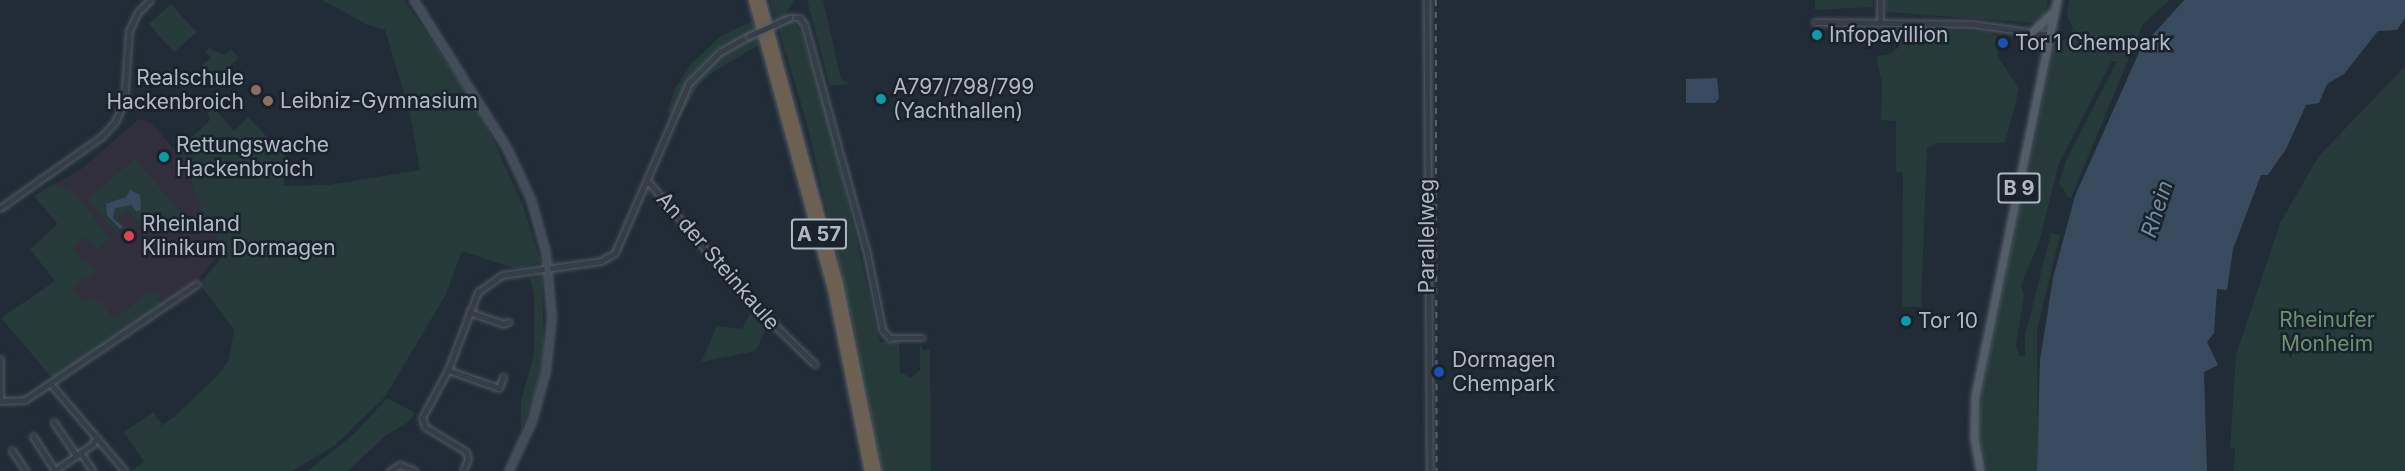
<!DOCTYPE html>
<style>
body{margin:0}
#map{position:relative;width:2405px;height:471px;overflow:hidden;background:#222c36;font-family:Inter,sans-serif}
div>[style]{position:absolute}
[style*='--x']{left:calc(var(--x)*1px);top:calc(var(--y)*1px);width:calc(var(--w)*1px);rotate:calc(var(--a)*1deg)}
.medical>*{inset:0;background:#302f3b}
.green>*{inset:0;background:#263a39;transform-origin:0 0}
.water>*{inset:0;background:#384b5e}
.roads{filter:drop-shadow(0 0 2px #525b64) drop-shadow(0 0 2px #525b64)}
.minor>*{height:4.5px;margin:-2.25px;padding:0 2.25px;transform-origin:2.25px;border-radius:2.25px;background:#353d47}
.tertiary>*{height:5px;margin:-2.5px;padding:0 2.5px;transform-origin:2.5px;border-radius:2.5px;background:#353d47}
.secondary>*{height:6px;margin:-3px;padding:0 3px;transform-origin:3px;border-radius:3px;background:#434d59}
.primary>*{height:7px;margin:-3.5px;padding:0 3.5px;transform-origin:3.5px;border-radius:3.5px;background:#535d67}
.motorway>*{height:8px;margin:-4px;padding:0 4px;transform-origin:4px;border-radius:4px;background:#6c6052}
.rail>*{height:1.5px;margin-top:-0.75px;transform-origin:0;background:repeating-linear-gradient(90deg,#57626e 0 6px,transparent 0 12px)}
.bridges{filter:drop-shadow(0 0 2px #525b64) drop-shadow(0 0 2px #525b64)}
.minor-bridge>*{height:4.5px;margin:-2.25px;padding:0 2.25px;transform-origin:2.25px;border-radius:2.25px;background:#353d47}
.dots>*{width:16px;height:16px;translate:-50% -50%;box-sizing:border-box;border:3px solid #1a222b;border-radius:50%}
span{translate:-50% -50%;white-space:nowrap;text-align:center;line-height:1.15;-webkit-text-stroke:5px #1a222b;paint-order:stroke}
.shield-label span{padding:2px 4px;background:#1a222b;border:2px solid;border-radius:4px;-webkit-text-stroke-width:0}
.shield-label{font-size:20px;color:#afb8c3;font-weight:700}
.poi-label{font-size:21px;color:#afb8c3}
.left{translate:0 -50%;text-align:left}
.right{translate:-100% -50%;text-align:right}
.street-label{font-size:21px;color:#afb8c3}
.park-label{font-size:21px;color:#69926f}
.water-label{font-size:22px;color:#718ba5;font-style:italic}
</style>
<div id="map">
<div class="medical">
<i style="clip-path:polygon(139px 119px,152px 123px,187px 165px,205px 226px,225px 246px,196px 282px,108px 341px,30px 249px,58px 224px,34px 196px,80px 170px)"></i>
</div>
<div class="green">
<i style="clip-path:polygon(322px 0,404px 0,481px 113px,523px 206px,541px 262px,516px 269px,462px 251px,446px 294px,385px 397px,334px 446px,292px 471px,131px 471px,144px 462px,124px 432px,153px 412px,162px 424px,158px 428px,174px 417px,221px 372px,229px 359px,234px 330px,200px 284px,228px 249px,205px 226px,187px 165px,177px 152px,210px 120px,204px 101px,207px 99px,234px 131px,248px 117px,290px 161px,283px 186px,328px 185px,420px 170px,409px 109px,385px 30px,368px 25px)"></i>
<i style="clip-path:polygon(770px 0,794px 0,781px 23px,794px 22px,801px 32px,827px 113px,880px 342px,899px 342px,900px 372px,911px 378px,920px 370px,920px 343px,923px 350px,930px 350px,931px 471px,882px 471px,855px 333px,807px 124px)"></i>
<i style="clip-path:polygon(807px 0,823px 0,841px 79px,850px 84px,830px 86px)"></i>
<i style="clip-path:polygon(1429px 0,1434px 0,1435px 232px,1429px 232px)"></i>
<i style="clip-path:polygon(1815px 0,1873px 0,1873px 7px,1815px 10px)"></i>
<i style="clip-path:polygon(1885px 0,2048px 0,2045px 14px,2037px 23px,1885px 12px)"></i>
<i style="clip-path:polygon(2069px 0,2170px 0,2143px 24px,2071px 198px,2067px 197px,2059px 182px,2067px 159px,2117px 61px,2112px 61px,2059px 163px,2039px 242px,2021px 285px,2024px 295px,2016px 345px,2019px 356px,2025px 356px,2025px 336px,2051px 233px,2060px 235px,2037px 329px,2038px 471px,1987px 471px,1979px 435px,1982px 389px,2054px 49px,2058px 42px,2070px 38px,2073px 28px,2067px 16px)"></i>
<i style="left:171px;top:4px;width:38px;height:30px;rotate:48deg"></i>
<i style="clip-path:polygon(753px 21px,762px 43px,713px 72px,698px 86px,680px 118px,667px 112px,675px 88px,692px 63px,721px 36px)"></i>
<i style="clip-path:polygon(1885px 28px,1989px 32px,1996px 36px,1998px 57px,2019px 89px,2005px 143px,1938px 143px,1927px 148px,1921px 307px,1902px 307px,1903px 172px,1896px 172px,1896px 121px,1881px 120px,1882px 84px,1877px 61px,1878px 56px,1891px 54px,1897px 47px,1896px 31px,1882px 30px)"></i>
<i style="clip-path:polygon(209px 48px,224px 55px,231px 49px,239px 58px,215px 79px,202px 65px,211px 58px,205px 51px)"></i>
<i style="clip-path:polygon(2405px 66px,2405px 471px,2234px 471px,2235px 448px,2230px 449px,2236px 355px,2280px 223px,2319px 156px)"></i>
<i style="clip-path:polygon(135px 159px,186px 218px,182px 225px,173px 229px,157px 211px,141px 225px,126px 210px,118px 218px,125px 226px,116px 233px,87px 199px)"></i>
<i style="clip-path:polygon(53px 184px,75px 193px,110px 239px,98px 249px,85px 237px,73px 248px,83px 263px,86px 260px,96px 271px,88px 279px,84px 276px,73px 289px,83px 302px,89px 298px,101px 303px,114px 319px,146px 294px,158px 294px,159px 306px,53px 379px,1px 318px,55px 281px,30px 249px,58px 224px,34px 196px)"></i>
<i style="clip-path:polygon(542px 277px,544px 354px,536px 393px,521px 431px,521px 401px,534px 355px,534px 297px,530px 278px)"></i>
<i style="clip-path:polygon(753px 308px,768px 323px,756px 351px,701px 362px,717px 326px,742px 329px)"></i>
<i style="clip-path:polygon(387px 398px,415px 413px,407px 423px,385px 436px,348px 471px,308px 471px,355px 433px)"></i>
</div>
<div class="water">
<i style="clip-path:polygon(2184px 0,2405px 0,2405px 18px,2397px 30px,2378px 31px,2344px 74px,2327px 84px,2319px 103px,2306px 105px,2286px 149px,2268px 175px,2261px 175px,2233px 249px,2227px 290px,2217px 289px,2214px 333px,2207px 342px,2218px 365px,2204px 372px,2207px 471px,2037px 471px,2040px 360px,2053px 278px,2075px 196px,2141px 48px)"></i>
<i style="clip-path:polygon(1686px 79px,1717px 78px,1719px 98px,1715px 103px,1686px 103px)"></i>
<i style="clip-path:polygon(130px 190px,140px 195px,141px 209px,137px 212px,131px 205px,115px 208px,113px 218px,123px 227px,120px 229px,107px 215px,106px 204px,126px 197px)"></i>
</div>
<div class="roads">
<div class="minor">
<i style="--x:1427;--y:0;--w:471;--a:89.6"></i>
<i style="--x:789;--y:18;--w:11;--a:0"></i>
<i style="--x:800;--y:18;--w:9;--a:54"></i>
<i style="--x:805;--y:25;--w:234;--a:74.7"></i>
<i style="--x:867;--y:251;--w:81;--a:78.6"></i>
<i style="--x:883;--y:330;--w:11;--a:49"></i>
<i style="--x:890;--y:338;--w:33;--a:0"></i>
<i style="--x:1815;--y:22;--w:158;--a:0.7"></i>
<i style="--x:1973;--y:24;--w:78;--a:8.1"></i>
<i style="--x:1880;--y:22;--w:22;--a:-90"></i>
<i style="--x:648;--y:181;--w:149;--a:49.9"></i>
<i style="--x:744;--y:295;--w:99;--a:44.2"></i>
<i style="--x:469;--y:312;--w:36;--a:19"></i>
<i style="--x:503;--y:324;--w:6;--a:-18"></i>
<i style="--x:448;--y:370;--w:54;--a:19.4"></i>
<i style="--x:499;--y:388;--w:12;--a:-70"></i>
<i style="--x:51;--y:384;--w:114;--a:49.6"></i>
<i style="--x:0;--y:401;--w:25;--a:-2"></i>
<i style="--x:25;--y:400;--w:207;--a:-34"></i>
<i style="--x:54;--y:422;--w:41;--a:55.9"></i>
<i style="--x:33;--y:436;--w:40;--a:57.1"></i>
<i style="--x:12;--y:450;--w:25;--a:56"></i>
<i style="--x:81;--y:453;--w:22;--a:56"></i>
<i style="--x:54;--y:471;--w:47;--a:-34.7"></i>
<i style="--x:93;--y:444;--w:7;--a:-63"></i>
<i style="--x:390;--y:471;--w:12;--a:-31"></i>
<i style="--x:400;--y:465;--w:16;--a:22"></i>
<i style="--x:463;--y:471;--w:13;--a:-67"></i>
<i style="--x:468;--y:459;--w:7;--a:-106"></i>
<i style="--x:466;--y:452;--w:48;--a:-148.6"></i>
<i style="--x:425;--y:427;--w:9;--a:-108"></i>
<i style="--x:422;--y:418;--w:55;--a:-61.6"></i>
<i style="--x:448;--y:370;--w:84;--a:-69"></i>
<i style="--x:478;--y:292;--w:29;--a:-35"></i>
<i style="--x:502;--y:275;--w:100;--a:-8"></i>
<i style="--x:601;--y:261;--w:16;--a:-30"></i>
<i style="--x:615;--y:253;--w:185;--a:-66.5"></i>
<i style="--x:689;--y:83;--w:44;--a:-45"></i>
<i style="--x:720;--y:52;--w:33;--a:-29"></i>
</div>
<div class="tertiary">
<i style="--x:0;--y:208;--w:123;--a:-35.1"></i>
<i style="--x:101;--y:137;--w:21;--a:-47"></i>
<i style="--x:115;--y:122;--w:22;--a:-66"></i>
<i style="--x:124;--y:102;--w:71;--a:-86"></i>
<i style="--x:129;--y:31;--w:21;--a:-65"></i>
<i style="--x:138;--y:12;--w:17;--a:-45"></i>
<i style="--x:0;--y:359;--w:42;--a:90"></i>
</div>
<div class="secondary">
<i style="--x:414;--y:0;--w:177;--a:57.9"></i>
<i style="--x:508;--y:150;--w:54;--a:64.9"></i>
<i style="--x:531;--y:199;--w:55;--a:74.2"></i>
<i style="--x:546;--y:252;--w:66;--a:84.8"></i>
<i style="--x:552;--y:318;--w:54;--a:96.3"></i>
<i style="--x:546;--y:372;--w:52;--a:105.6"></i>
<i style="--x:532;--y:422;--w:54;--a:115.1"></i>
</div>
<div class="primary">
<i style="--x:2032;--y:32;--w:28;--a:-44"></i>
<i style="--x:1980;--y:471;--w:36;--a:-100"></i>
<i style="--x:1974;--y:436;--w:40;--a:-88.6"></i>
<i style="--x:1975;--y:396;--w:404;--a:-78.3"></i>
</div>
<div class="motorway">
<i style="--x:753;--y:0;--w:299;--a:74.7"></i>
<i style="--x:832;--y:288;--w:187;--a:78.6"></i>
<i style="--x:761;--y:0;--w:295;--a:74.7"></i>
<i style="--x:839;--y:285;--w:190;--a:78.5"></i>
</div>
</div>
<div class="rail">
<i style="--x:1436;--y:0;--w:471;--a:89.9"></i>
</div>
<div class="bridges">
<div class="minor-bridge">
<i style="--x:749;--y:36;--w:44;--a:-24.2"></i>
</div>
</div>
<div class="dots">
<i style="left:1817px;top:35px;background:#0f9aa8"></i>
<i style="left:2003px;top:43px;background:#1a4fb4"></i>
<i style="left:256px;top:90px;background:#8d6e63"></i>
<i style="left:881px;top:99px;background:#0f9aa8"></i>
<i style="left:268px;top:101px;background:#8d6e63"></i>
<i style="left:164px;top:157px;background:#0f9aa8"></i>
<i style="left:129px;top:236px;background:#e0444e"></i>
<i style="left:1906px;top:321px;background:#0f9aa8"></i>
<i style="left:1439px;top:372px;background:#1a4fb4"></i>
</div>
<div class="shield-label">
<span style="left:2019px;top:188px">B 9</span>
<span style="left:819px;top:234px">A 57</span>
</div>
<div class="poi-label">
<span class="left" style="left:1829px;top:35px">Infopavillion</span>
<span class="left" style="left:2015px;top:43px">Tor 1 Chempark</span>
<span class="right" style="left:244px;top:90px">Realschule<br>Hackenbroich</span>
<span class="left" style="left:893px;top:99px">A797/798/799<br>(Yachthallen)</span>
<span class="left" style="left:280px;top:101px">Leibniz-Gymnasium</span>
<span class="left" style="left:176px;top:157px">Rettungswache<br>Hackenbroich</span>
<span class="left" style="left:142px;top:236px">Rheinland<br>Klinikum Dormagen</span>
<span class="left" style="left:1918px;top:321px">Tor 10</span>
<span class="left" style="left:1452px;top:372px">Dormagen<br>Chempark</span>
</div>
<div class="street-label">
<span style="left:1427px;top:236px;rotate:-90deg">Parallelweg</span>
<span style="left:718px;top:261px;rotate:49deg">An der Steinkaule</span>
</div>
<div class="park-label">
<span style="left:2327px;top:332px">Rheinufer<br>Monheim</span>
</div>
<div class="water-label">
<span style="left:2157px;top:209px;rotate:-72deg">Rhein</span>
</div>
</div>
